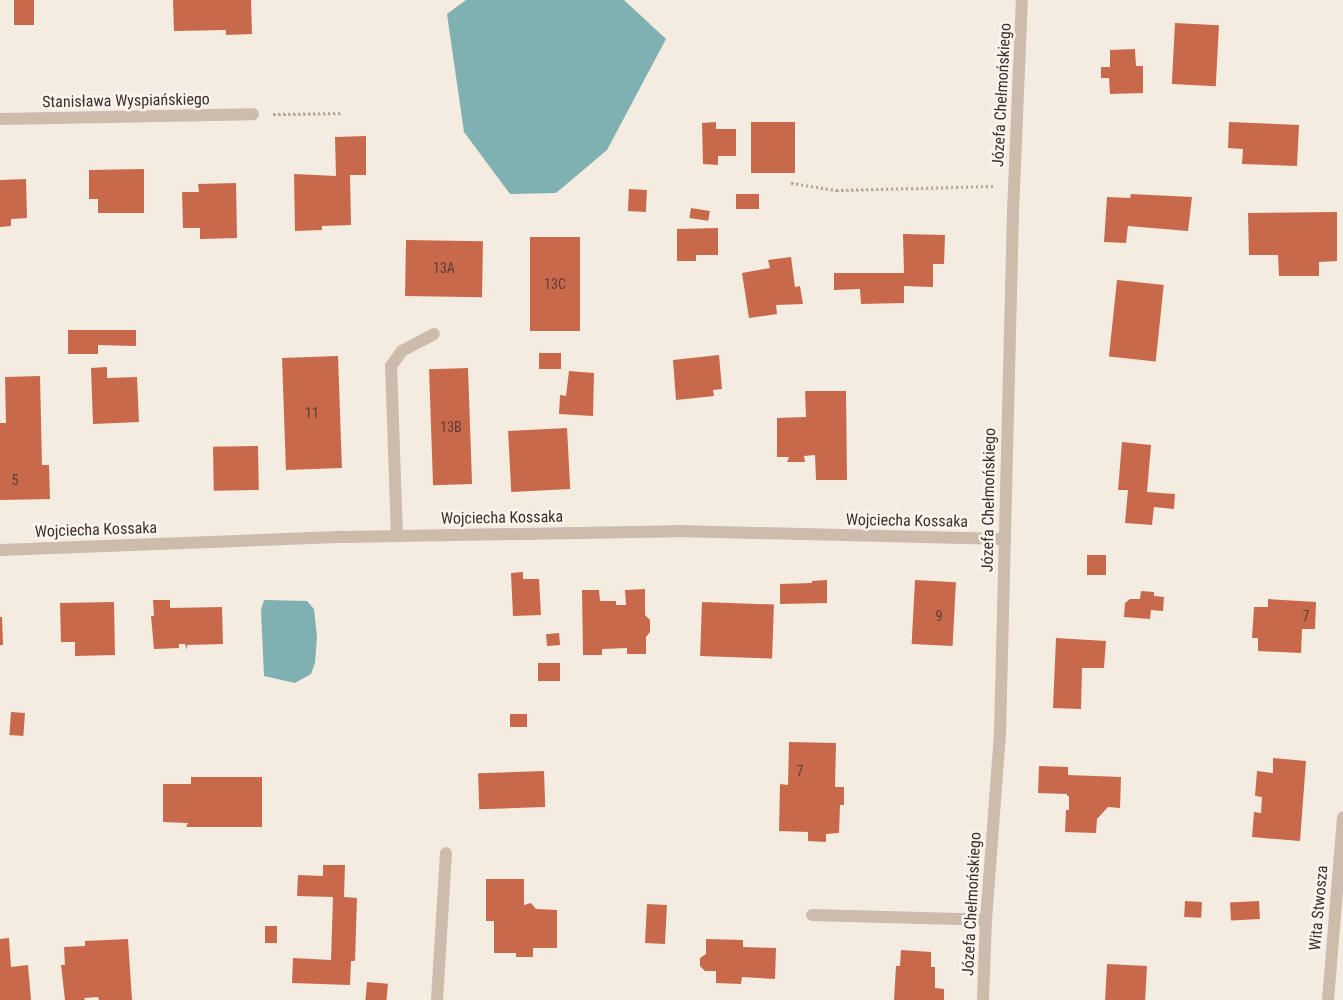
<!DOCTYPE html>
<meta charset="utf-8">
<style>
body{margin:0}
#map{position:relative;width:1343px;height:1000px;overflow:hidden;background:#f4ebe1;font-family:"Roboto Condensed",sans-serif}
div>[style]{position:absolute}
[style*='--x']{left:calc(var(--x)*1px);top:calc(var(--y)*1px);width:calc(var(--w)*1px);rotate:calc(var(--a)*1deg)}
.water>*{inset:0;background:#7fb0b2}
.building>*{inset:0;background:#c8694b;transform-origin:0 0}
.path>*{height:3px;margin-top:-1.5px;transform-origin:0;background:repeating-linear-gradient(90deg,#b9a596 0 2.5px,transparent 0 5px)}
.service>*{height:12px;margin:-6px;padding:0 6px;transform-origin:6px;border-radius:6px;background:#cdbbac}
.minor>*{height:12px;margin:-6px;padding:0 6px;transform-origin:6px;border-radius:6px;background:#cdbbac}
span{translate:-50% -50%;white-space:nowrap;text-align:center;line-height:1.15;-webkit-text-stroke:5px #fbf5ee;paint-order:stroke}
.number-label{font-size:14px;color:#5e3e33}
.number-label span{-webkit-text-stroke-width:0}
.street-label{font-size:16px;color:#3b302b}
</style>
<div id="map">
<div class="water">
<i style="clip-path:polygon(466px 0,624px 0,666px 39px,607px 150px,556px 193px,510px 194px,464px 132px,447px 14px)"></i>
<i style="clip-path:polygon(264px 600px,307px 601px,314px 609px,317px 637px,315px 663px,311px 674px,295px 683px,264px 676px,261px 610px)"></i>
</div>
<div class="building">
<i style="left:14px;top:0;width:20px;height:25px"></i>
<i style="clip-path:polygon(173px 0,251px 0,252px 34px,226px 35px,226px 30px,174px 31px)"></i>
<i style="left:1175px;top:23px;width:44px;height:61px;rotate:3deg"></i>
<i style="clip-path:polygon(1135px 49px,1136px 66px,1143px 66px,1143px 93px,1110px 94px,1109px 78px,1101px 78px,1101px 67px,1110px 67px,1110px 50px)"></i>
<i style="clip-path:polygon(716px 122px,716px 129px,736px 129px,736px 156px,718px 156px,718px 165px,703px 164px,702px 123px)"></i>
<i style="left:795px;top:122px;width:51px;height:44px;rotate:90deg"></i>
<i style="clip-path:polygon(1229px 122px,1299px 125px,1297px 166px,1242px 164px,1243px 149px,1228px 148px)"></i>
<i style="clip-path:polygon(366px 136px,366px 175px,350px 175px,351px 225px,322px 226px,322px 230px,295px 231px,294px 174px,336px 176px,335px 137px)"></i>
<i style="clip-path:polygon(144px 169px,144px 213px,98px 213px,98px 199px,89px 199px,89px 170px)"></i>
<i style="clip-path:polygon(26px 179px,27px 218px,11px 219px,11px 226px,0 227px,0 180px)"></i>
<i style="clip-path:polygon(236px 183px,237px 238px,200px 239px,200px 228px,183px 228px,182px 192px,199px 192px,198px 184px)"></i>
<i style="left:629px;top:189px;width:18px;height:22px;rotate:3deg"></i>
<i style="left:759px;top:194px;width:15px;height:23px;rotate:90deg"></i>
<i style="clip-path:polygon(1131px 194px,1192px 197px,1188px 231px,1128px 226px,1126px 243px,1104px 242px,1107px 197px,1130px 198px)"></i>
<i style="left:691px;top:208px;width:19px;height:10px;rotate:9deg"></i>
<i style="clip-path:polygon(1337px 212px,1337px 261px,1319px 262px,1319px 276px,1279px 276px,1278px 255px,1249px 255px,1248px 213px)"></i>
<i style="clip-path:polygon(718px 228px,718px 255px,696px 255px,696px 261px,677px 261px,677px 229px)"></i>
<i style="clip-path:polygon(903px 234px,945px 235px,944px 264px,933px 264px,933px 287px,904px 286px,904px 303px,861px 304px,860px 289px,834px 290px,834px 273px,904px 273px)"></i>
<i style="left:530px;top:237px;width:50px;height:94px"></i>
<i style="left:406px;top:240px;width:77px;height:56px;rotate:1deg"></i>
<i style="clip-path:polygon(791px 257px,795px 287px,800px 286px,803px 304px,776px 305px,777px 314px,749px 318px,742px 273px,770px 268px,768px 260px)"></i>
<i style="left:1117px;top:280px;width:47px;height:77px;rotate:6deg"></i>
<i style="clip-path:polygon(68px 330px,136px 330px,136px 346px,98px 345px,98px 354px,68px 354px)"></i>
<i style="left:539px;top:353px;width:22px;height:16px"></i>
<i style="clip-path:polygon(719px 355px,722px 389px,713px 390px,714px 396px,676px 400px,673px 360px)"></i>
<i style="left:338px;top:356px;width:112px;height:56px;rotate:88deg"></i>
<i style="clip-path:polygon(107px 367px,107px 378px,137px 377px,139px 422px,93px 424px,91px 368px)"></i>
<i style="left:468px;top:368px;width:116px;height:39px;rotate:88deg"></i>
<i style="clip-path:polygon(569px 371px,594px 373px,593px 416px,559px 414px,560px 395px,566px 396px)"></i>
<i style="clip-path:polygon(40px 376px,42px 465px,49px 465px,50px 499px,0 500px,0 423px,6px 423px,5px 377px)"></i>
<i style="clip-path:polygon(805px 391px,846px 391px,847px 480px,816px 480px,815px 455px,804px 456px,805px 462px,787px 462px,789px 457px,777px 457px,777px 418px,806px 417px)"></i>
<i style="left:567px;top:428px;width:61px;height:59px;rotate:87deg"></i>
<i style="clip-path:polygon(1122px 442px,1151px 445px,1147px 492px,1175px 494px,1174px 509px,1154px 507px,1152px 525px,1125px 523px,1128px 490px,1118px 490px)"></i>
<i style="left:258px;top:446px;width:44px;height:45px;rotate:89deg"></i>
<i style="left:1106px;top:555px;width:20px;height:19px;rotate:90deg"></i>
<i style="clip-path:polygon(523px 572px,523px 579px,539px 579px,541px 615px,513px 616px,511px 573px)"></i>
<i style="clip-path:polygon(827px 580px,827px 603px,780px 604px,780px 584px,812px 583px,812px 581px)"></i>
<i style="left:915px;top:580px;width:41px;height:64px;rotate:3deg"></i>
<i style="clip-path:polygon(645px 589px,645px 615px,650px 620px,650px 632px,646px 637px,646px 654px,627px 654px,627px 648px,602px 649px,602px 655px,583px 655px,582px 590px,599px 590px,600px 601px,616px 601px,616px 605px,626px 605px,625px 590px)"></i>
<i style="clip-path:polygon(1141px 591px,1154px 592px,1154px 596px,1164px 597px,1163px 611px,1151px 610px,1150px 619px,1124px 617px,1125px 603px,1130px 599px,1140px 599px)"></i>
<i style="clip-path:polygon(1268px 599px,1316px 602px,1315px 629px,1302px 629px,1301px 653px,1258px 651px,1258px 638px,1252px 638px,1254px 607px,1268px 607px)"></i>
<i style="clip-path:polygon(153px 600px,170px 600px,170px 608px,222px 607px,223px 644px,187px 645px,187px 650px,185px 644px,179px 644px,179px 648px,154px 649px,151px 616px,154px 616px)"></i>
<i style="clip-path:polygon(114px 602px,115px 655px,75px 656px,75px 642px,61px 642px,60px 603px)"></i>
<i style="left:702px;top:602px;width:72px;height:54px;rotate:2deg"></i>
<i style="clip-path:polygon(0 617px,2px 617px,3px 645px,0 645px)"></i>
<i style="left:559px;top:633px;width:12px;height:13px;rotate:85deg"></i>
<i style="clip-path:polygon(1056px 638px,1106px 641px,1104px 668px,1082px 668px,1081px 709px,1053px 708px)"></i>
<i style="left:538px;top:663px;width:22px;height:18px"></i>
<i style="left:11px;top:712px;width:14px;height:23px;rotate:4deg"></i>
<i style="left:510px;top:714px;width:17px;height:13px"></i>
<i style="clip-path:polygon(789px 742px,836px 743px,835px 787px,844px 787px,844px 805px,840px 805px,839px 833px,826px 834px,826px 842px,808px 841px,808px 832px,779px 831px,780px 784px,788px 785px)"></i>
<i style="clip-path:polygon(1273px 758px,1306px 761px,1300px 841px,1252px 837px,1254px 812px,1261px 813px,1262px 797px,1255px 796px,1257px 771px,1273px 773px)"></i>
<i style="clip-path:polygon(1039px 766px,1068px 767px,1068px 775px,1121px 777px,1120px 808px,1108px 807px,1097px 819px,1096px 833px,1065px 832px,1066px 810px,1069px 810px,1069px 796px,1067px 796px,1067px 794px,1038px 793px)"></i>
<i style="left:544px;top:771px;width:36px;height:66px;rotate:88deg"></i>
<i style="clip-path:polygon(191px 777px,262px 777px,262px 827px,186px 827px,188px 823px,163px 822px,163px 784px,191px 784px)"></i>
<i style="clip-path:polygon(323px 865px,345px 865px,344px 897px,357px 898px,355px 961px,351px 961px,350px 985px,292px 983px,293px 958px,331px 960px,333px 897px,297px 896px,298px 875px,323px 876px)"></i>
<i style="clip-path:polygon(486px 879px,524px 879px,524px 905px,531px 903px,536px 909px,557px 910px,557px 948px,533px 948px,533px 957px,516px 957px,516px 953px,494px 953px,494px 921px,486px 921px)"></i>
<i style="left:1185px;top:901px;width:17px;height:16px;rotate:3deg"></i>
<i style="left:1259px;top:901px;width:18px;height:29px;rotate:87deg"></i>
<i style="left:647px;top:904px;width:20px;height:39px;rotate:3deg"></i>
<i style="left:265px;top:926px;width:12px;height:17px"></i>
<i style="clip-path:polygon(9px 938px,11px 967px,28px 965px,31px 1000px,0 1000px,0 939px)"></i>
<i style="clip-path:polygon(128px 939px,132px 1000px,99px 1000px,98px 997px,84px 998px,85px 1000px,65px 1000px,61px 965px,65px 965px,64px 947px,85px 946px,85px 941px)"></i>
<i style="clip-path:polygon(706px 939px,743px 940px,743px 947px,776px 948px,775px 979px,742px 977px,741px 984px,716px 983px,716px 971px,705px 971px,700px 966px,700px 958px,706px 954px)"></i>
<i style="clip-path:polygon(901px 950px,931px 952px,931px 967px,935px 967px,935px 988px,944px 989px,944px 1000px,894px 1000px,896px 966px,900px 966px)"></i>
<i style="left:1107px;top:964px;width:40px;height:36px;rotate:3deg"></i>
<i style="left:367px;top:982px;width:21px;height:18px;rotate:5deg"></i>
</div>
<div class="path">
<i style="--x:273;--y:114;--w:68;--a:-0.8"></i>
<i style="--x:791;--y:183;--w:46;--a:8.8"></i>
<i style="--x:836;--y:190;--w:157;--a:-1.5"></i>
</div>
<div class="service">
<i style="--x:397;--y:536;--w:170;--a:-92"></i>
<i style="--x:391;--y:366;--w:19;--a:-54"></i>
<i style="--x:402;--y:351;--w:36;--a:-28"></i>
</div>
<div class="minor">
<i style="--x:0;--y:119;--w:253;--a:-1.1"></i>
<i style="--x:0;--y:550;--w:344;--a:-2.2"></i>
<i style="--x:344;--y:537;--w:332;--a:-1"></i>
<i style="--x:676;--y:531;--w:328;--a:1.4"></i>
<i style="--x:812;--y:915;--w:174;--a:1.6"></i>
<i style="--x:437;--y:1000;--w:147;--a:-86.5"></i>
<i style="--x:983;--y:1000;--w:80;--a:-87.9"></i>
<i style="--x:986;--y:920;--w:188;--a:-85.7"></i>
<i style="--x:1000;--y:733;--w:521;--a:-88.57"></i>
<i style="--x:1013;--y:212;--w:212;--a:-87.6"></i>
<i style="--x:1328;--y:1000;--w:183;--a:-85.3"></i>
</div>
<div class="number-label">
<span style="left:444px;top:268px">13A</span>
<span style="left:555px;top:284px">13C</span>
<span style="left:312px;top:413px">11</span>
<span style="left:451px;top:427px">13B</span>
<span style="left:15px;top:480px">5</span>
<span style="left:939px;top:616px">9</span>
<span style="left:1306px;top:616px">7</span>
<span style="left:800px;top:771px">7</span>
</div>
<div class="street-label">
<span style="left:1002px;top:95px;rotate:-87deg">Józefa Chełmońskiego</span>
<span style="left:126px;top:101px;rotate:-1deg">Stanisława Wyspiańskiego</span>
<span style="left:989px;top:500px;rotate:-89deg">Józefa Chełmońskiego</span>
<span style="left:502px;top:518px;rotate:-1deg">Wojciecha Kossaka</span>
<span style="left:907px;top:521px;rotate:1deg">Wojciecha Kossaka</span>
<span style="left:96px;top:530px;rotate:-2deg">Wojciecha Kossaka</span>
<span style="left:972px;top:904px;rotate:-87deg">Józefa Chełmońskiego</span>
<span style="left:1319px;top:908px;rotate:-85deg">Wita Stwosza</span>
</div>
</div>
